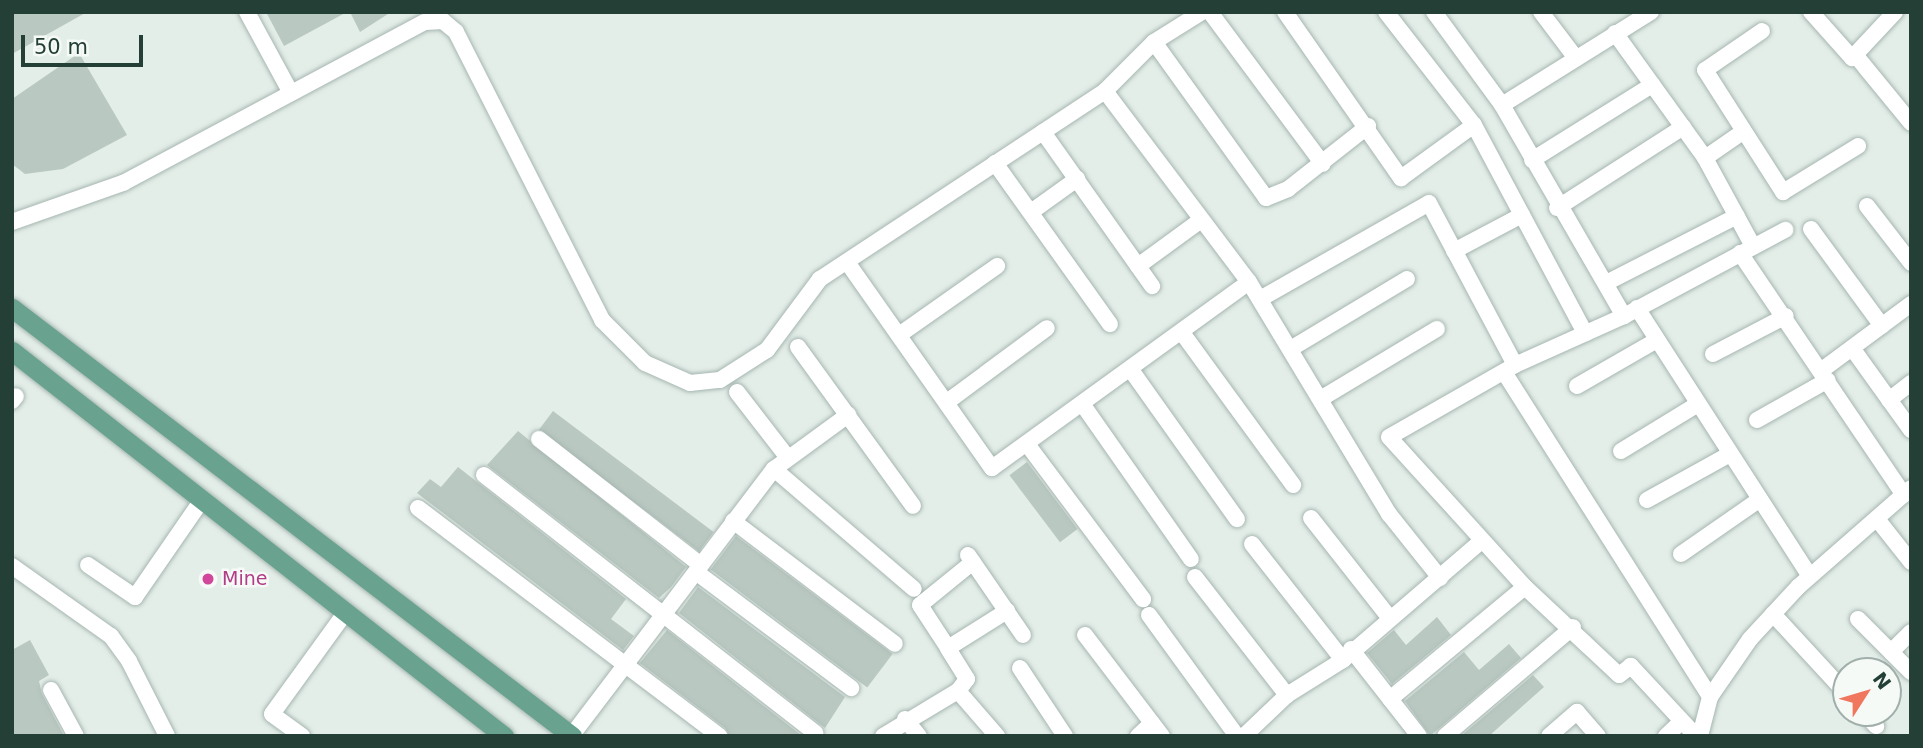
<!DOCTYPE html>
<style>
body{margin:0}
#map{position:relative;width:1923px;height:748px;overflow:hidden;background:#e4eee9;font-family:"DejaVu Sans",sans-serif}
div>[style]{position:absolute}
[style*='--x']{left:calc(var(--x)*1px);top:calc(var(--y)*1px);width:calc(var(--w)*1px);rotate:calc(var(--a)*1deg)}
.building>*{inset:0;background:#b9c8c1;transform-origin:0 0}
.roads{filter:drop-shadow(0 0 2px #a6b6b0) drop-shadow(0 0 2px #a6b6b0)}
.minor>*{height:16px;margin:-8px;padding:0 8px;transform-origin:8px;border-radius:8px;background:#fff}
.major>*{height:19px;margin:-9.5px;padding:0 9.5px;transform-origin:9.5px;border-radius:9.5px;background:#69a38f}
.dots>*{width:19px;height:19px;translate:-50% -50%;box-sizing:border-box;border:4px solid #f5faf7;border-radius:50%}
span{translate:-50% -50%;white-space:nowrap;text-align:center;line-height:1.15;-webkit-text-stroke:5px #f5faf7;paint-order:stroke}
.hotel-label{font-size:19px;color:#b23c85}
.left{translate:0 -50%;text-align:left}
.frame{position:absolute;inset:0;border:14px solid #233f36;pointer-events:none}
.north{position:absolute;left:1832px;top:657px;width:70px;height:70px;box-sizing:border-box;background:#f5faf7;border:2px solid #a1afaa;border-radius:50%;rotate:53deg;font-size:19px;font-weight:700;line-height:28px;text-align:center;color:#233f36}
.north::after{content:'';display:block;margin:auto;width:24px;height:32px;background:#f1765e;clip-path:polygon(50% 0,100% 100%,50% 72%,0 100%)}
.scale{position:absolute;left:21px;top:35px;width:122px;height:32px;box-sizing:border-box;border:4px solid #233f36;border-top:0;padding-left:9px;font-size:21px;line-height:24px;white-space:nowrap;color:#233f36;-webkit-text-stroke:5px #f5faf7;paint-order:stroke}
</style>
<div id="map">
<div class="building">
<i style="clip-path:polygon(12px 12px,87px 12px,12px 54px)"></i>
<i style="clip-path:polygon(266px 12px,347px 12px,284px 46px)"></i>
<i style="clip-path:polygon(350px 12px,391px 12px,360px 32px)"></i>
<i style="clip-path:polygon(79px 53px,127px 135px,63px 169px,25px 174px,12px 164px,12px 99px)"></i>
<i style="left:553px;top:411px;width:201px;height:24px;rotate:37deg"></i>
<i style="clip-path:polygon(518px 431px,686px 567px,671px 587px,659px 598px,487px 465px)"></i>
<i style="left:1027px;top:462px;width:84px;height:22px;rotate:53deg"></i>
<i style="clip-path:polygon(458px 467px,626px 599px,611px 619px,634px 636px,623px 650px,417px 493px,430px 479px,441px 487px)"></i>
<i style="left:736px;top:536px;width:196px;height:42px;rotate:37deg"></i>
<i style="clip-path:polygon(698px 587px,845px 697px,825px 728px,679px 613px)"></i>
<i style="clip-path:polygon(1437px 617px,1451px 635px,1392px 684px,1367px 653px,1394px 630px,1406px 645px)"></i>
<i style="clip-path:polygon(667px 630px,802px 736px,729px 735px,725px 728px,640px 663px)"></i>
<i style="clip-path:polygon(30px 640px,49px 675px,39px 681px,42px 694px,64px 736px,12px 736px,12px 650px)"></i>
<i style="clip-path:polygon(1509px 644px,1521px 658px,1430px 736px,1405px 701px,1464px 652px,1479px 670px)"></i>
<i style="clip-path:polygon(1533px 675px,1544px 687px,1489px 736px,1461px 736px)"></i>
</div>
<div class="roads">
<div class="minor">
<i style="--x:247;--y:12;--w:92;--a:61.5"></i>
<i style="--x:1210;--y:12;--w:189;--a:53.4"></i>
<i style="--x:1285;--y:12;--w:203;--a:55.1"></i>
<i style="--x:1401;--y:178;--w:90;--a:-36"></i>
<i style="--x:1386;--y:12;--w:143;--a:52.1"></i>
<i style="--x:1474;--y:125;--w:236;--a:61.9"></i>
<i style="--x:1434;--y:12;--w:115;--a:53.8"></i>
<i style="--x:1502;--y:105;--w:244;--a:60"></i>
<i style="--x:1541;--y:12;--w:56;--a:52.9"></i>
<i style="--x:1811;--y:12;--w:62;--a:48.3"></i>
<i style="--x:1852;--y:58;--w:63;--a:-46.9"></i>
<i style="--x:1762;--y:31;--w:69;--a:145.6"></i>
<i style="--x:1705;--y:70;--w:145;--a:57.4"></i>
<i style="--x:1783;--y:192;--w:88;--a:-31.5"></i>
<i style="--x:1615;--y:33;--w:154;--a:54.2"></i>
<i style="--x:1705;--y:158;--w:100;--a:61.4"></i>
<i style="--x:1154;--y:42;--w:192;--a:54.3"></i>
<i style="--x:1266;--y:198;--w:24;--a:-22"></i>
<i style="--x:1288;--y:189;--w:102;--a:-38.2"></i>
<i style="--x:1857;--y:57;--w:85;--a:50.7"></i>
<i style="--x:1105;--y:91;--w:239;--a:53"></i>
<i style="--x:1249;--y:282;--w:271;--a:58.9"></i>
<i style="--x:1389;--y:514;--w:82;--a:51.4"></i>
<i style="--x:1502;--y:105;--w:176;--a:-32"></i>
<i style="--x:1043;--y:132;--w:189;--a:54.7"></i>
<i style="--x:1705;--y:158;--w:47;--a:-34.7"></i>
<i style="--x:1532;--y:160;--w:142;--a:-32"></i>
<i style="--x:995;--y:163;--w:198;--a:54.5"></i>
<i style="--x:1867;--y:206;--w:72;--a:52.3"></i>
<i style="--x:1557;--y:208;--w:150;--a:-32.7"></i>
<i style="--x:1031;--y:212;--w:57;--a:-35.7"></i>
<i style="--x:12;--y:222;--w:118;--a:-19.4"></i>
<i style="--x:123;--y:183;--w:342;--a:-28.1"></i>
<i style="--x:425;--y:22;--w:18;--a:-3"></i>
<i style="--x:443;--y:21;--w:17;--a:40"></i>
<i style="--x:456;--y:32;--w:323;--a:63.1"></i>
<i style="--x:602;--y:320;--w:61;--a:45"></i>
<i style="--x:645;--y:363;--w:49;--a:24"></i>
<i style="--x:690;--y:383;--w:30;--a:-6"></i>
<i style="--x:720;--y:380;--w:56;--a:-32.6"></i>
<i style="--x:767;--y:350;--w:89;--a:-53.3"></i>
<i style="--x:820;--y:279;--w:341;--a:-33.4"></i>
<i style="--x:1105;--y:91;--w:69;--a:-45"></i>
<i style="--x:1154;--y:42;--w:57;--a:-32"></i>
<i style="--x:1811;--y:229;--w:120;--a:53.8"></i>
<i style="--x:1454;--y:251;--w:77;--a:-27.9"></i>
<i style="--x:1740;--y:253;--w:292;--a:55.9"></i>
<i style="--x:847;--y:262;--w:252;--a:54.9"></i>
<i style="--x:992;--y:468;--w:317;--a:-35.9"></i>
<i style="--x:1138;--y:266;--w:78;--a:-36.1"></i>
<i style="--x:1606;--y:283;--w:147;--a:-27.1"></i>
<i style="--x:1260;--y:299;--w:194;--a:-29.6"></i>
<i style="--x:1429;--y:203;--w:183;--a:62"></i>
<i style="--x:1637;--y:308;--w:319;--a:57.2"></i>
<i style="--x:1183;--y:334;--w:187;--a:53.9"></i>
<i style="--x:899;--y:335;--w:120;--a:-35.1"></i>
<i style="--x:798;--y:347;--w:196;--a:54.1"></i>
<i style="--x:1292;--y:348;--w:134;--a:-31"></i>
<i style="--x:1852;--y:348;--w:101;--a:54.3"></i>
<i style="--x:1713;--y:354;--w:82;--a:-27.5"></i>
<i style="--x:1131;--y:370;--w:183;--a:54.6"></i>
<i style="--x:1822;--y:370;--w:111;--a:-36.6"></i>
<i style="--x:1504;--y:372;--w:385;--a:57.6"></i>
<i style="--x:1577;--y:386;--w:92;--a:-29.9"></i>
<i style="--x:737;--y:392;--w:83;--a:52.3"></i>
<i style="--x:1322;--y:398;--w:134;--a:-31"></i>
<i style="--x:1889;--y:400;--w:28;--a:-38"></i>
<i style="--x:12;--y:401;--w:6;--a:-51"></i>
<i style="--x:947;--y:402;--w:124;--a:-36.5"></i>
<i style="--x:1083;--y:405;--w:188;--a:55"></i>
<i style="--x:1757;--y:420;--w:81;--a:-29.4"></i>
<i style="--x:539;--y:439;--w:205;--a:37.9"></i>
<i style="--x:1027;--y:444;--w:194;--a:53.2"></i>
<i style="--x:1621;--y:451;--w:90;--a:-31.4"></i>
<i style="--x:774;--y:469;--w:184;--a:40.6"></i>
<i style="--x:484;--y:475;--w:420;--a:37.9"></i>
<i style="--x:1647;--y:500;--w:95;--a:-29"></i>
<i style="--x:418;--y:508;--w:378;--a:37.1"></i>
<i style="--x:1311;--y:518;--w:126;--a:51.8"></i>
<i style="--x:1877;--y:519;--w:55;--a:51.7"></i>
<i style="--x:733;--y:521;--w:203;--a:37.2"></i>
<i style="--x:1252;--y:544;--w:147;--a:51.9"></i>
<i style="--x:1681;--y:554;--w:96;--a:-34.8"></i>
<i style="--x:968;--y:555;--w:97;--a:55.5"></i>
<i style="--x:88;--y:565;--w:57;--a:34.2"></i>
<i style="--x:135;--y:597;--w:118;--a:-55.4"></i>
<i style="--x:12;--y:566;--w:121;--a:35.3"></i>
<i style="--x:111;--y:636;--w:31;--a:54"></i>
<i style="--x:129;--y:661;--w:84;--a:63.1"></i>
<i style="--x:696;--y:572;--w:194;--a:36.8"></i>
<i style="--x:1195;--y:577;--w:150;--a:52.1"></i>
<i style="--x:1773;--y:614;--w:108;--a:47.3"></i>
<i style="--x:1149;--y:615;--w:150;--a:54"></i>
<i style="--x:1858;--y:619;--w:75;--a:45"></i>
<i style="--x:1085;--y:635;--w:127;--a:52.7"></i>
<i style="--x:948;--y:648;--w:51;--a:-123.1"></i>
<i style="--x:920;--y:605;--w:68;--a:-39.1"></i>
<i style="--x:1351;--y:649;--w:110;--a:52"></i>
<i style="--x:1891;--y:652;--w:28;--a:-45"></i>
<i style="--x:1020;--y:668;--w:82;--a:56.5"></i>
<i style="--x:51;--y:690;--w:52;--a:61.5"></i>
<i style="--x:958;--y:691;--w:60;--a:49.1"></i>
<i style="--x:1390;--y:699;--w:175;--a:-39.7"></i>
<i style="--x:1864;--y:713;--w:18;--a:47"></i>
<i style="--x:905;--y:719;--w:22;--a:51"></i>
<i style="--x:572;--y:735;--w:334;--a:-52.8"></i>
<i style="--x:774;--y:469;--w:92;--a:-36.1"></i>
<i style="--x:302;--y:736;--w:37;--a:-144"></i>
<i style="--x:272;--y:714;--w:125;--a:-54.1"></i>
<i style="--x:883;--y:736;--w:87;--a:-31"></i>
<i style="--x:958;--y:691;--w:15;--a:-53"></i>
<i style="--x:967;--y:679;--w:36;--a:-122"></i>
<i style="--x:948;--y:648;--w:70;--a:-32.1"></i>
<i style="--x:1138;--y:736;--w:19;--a:-43"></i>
<i style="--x:1244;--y:736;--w:59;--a:-43.6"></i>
<i style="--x:1287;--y:695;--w:66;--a:-32"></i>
<i style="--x:1343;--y:660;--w:181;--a:-40.7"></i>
<i style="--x:1445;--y:736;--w:168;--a:-40.4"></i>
<i style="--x:1549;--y:736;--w:37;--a:-41"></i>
<i style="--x:1577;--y:712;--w:32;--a:49"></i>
<i style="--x:1666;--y:736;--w:21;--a:-43"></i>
<i style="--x:1696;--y:736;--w:96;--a:-132.9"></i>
<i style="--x:1631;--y:666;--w:15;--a:143"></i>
<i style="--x:1619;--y:675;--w:129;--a:-136.9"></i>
<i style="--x:1525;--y:587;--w:202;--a:-132.2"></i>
<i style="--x:1389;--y:437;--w:145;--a:-29.7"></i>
<i style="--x:1515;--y:365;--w:120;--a:-24.2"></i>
<i style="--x:1624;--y:316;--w:183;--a:-28.1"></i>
<i style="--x:1700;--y:736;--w:40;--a:-75.6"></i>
<i style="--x:1710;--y:697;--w:70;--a:-55.4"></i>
<i style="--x:1750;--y:639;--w:71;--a:-47.3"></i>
<i style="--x:1798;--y:587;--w:150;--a:-41.2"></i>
</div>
<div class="major">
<i style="--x:12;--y:308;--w:705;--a:37.39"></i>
<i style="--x:12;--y:351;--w:625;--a:38.04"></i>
</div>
</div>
<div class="dots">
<i style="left:208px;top:579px;background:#d1479c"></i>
</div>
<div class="hotel-label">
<span class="left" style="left:222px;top:579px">Mine</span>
</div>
<div class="frame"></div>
<div class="north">N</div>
<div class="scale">50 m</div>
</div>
